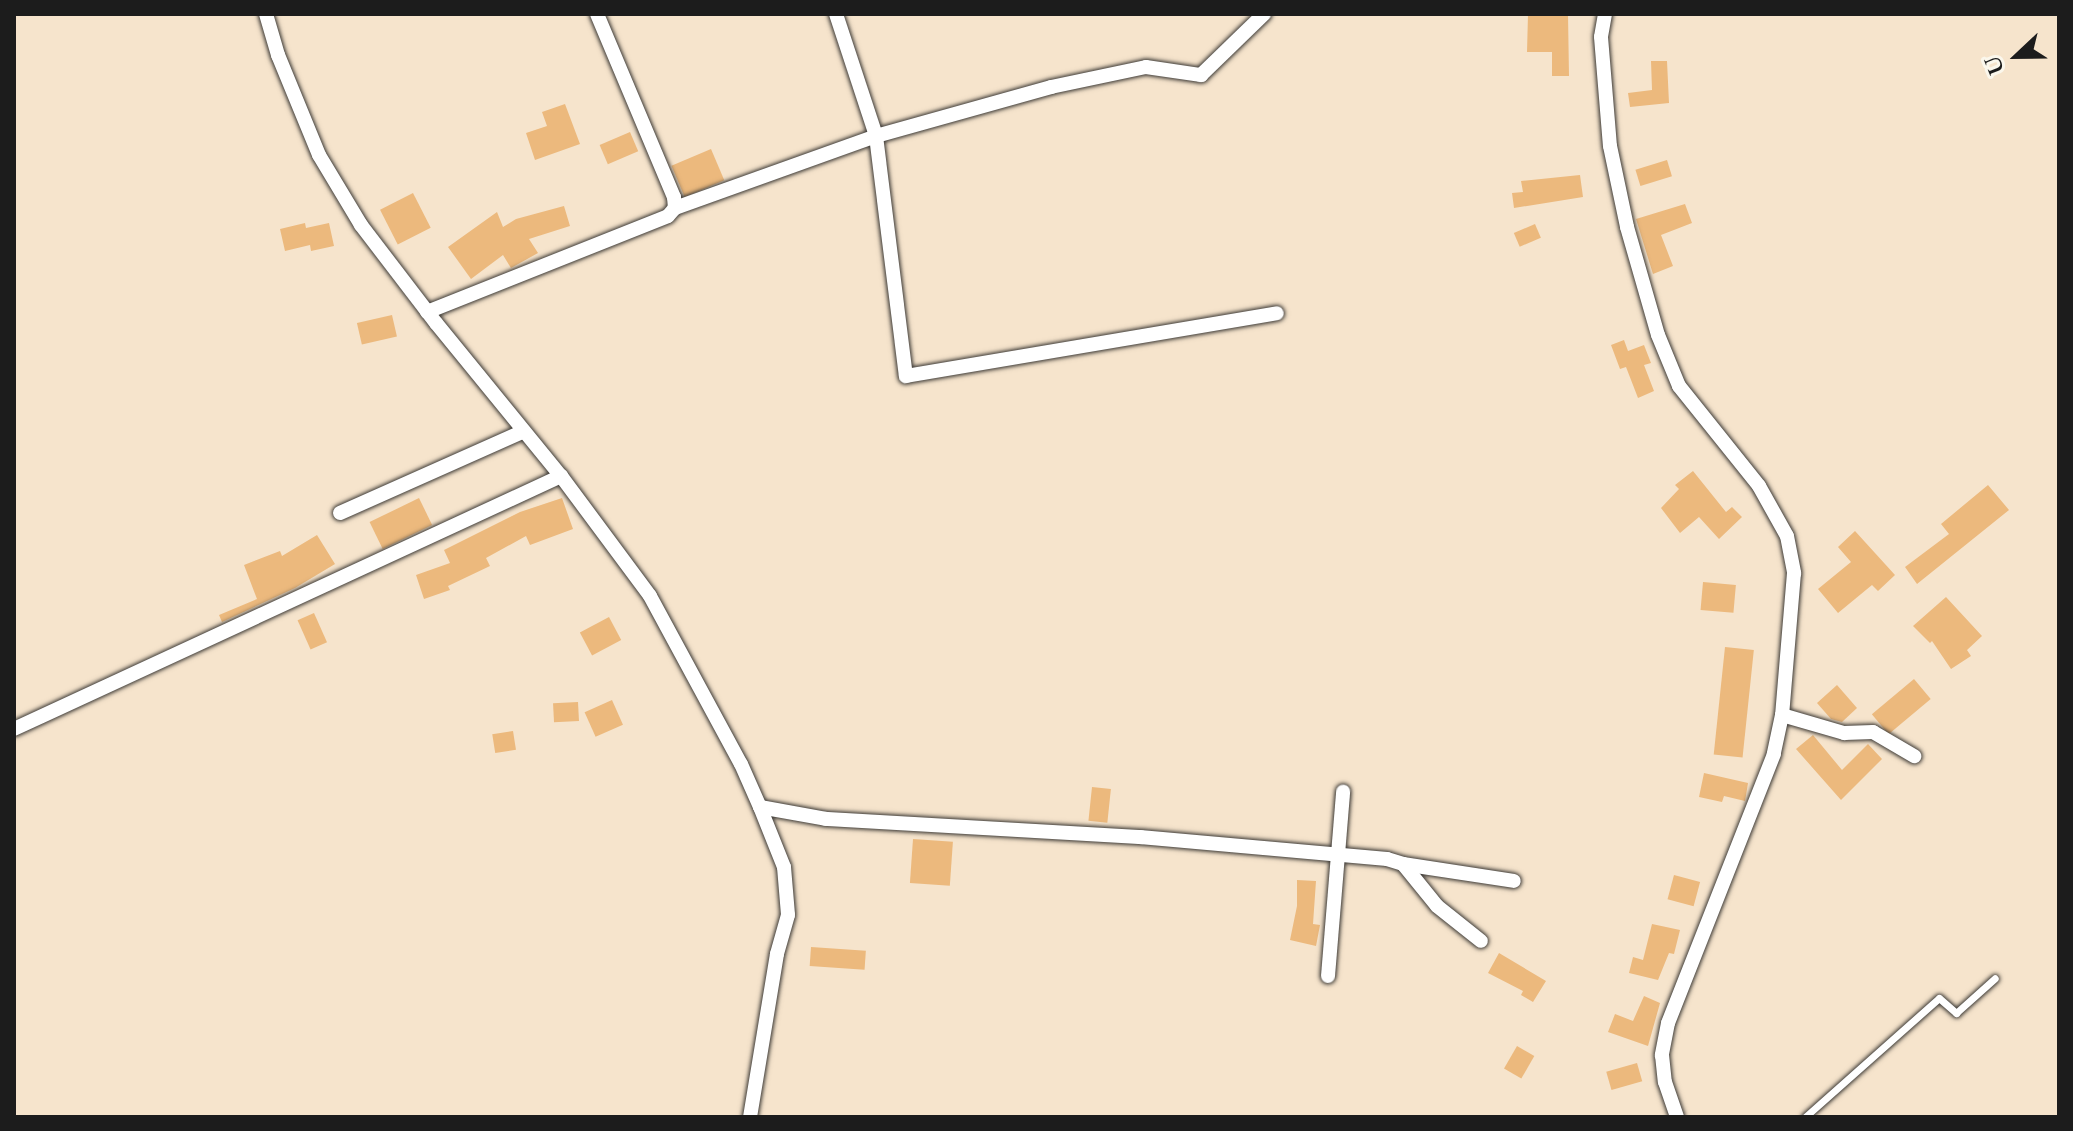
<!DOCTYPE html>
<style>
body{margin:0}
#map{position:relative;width:2073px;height:1131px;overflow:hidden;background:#f6e4cc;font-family:Cardo,serif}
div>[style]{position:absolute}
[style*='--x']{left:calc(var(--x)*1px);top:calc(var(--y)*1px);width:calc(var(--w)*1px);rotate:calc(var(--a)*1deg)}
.building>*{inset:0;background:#ecb97d;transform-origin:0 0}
.roads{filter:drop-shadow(0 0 2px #3d3a36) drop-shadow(0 0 2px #3d3a36)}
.lane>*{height:7px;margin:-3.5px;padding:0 3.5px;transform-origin:3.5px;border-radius:3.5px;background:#fff}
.street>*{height:14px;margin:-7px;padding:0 7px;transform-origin:7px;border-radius:7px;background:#fff}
span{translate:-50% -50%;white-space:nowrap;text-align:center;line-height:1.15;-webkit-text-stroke:8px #fbf7ec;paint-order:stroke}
.frame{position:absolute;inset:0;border:16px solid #1c1c1c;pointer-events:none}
.north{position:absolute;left:1977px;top:16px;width:80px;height:80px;-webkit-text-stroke:6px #fbf7ec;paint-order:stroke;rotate:248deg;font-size:22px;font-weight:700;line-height:32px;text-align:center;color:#1c1c1c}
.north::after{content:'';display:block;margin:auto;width:28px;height:36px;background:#1c1c1c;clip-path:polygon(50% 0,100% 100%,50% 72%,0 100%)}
</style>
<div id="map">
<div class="building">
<i style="clip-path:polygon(1528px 14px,1568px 14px,1569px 76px,1552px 76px,1552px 52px,1527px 52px)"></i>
<i style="clip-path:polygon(1651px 61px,1667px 61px,1669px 103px,1630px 107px,1628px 93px,1652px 90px)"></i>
<i style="clip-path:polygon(565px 104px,580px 144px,535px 160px,526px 133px,547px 126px,542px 112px)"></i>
<i style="left:630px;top:132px;width:21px;height:33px;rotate:67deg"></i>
<i style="left:711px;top:149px;width:34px;height:43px;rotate:67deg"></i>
<i style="left:1667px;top:160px;width:17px;height:33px;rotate:73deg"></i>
<i style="clip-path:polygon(1580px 175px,1583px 197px,1514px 208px,1512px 193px,1523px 192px,1521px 181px)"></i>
<i style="left:413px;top:193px;width:39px;height:37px;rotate:63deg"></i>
<i style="clip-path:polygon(1685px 204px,1692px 223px,1661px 235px,1673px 266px,1653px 274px,1636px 219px)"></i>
<i style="clip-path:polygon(564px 206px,570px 226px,529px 239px,538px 253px,511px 268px,503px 255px,471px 279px,448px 247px,497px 212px,503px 227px,516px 219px)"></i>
<i style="clip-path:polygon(305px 223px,306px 228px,329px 223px,334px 246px,311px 251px,310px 245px,285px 251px,280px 229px)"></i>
<i style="left:1535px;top:224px;width:15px;height:23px;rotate:67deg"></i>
<i style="left:392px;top:315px;width:22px;height:36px;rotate:77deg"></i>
<i style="clip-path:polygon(1624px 340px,1628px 351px,1644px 345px,1651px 363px,1644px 365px,1654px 391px,1638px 398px,1626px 367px,1620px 369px,1611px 345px)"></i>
<i style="clip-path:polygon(1693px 471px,1726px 512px,1732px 507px,1742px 517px,1719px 539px,1699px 517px,1680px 533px,1661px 508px,1679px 489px,1675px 485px)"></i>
<i style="clip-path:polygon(1988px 485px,2009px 510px,1917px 584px,1905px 567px,1949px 534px,1941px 524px)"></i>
<i style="left:419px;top:498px;width:30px;height:55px;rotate:64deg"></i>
<i style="clip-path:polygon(562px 498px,573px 529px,530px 545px,526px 536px,486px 558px,490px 566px,448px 586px,450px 590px,424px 599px,416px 575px,450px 563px,444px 550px,520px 512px)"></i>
<i style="clip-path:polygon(1855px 531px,1895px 575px,1878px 591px,1872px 585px,1838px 613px,1818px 589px,1851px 562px,1838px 547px)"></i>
<i style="clip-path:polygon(317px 535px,335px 564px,295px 588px,222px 622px,219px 615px,257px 599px,244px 565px,280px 551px,282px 556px)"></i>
<i style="left:1703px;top:582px;width:33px;height:28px;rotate:5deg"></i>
<i style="clip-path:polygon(1946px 597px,1982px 636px,1967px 650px,1971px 656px,1951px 669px,1932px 641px,1930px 643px,1913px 626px)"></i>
<i style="left:314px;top:613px;width:32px;height:18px;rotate:66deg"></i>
<i style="left:609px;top:617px;width:26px;height:33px;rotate:62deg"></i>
<i style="left:1725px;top:647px;width:29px;height:108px;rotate:6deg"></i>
<i style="left:1914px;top:679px;width:26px;height:55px;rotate:50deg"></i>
<i style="clip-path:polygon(1837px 685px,1857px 708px,1842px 722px,1831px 719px,1817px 703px)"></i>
<i style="left:612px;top:700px;width:27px;height:30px;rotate:66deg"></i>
<i style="left:578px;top:702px;width:19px;height:25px;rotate:87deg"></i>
<i style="left:513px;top:731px;width:19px;height:21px;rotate:81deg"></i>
<i style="clip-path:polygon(1813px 735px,1842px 770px,1868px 744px,1882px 759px,1841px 800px,1796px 749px)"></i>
<i style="clip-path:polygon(1704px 773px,1748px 783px,1745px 801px,1724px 796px,1722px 802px,1699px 797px)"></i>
<i style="left:1092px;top:787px;width:19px;height:34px;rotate:6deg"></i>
<i style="left:913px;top:839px;width:40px;height:44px;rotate:4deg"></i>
<i style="left:1674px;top:875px;width:27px;height:25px;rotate:15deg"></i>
<i style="clip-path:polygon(1297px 880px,1316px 881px,1313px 924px,1320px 925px,1316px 946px,1290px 940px,1297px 906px)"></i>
<i style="clip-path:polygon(1652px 924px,1680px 930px,1674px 954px,1669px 953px,1658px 980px,1629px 973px,1633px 957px,1643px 960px)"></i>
<i style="left:811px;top:947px;width:55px;height:19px;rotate:4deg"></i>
<i style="clip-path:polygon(1499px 953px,1546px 981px,1533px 1002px,1521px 995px,1523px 991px,1488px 973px)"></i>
<i style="clip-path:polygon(1644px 996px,1660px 1003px,1648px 1046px,1608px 1032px,1615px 1014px,1633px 1021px)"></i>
<i style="left:1517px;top:1046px;width:20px;height:26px;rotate:30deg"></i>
<i style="left:1637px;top:1063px;width:19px;height:32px;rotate:74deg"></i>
</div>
<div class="roads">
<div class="lane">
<i style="--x:1805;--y:1117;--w:179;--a:-41.6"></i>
<i style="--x:1939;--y:998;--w:23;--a:41"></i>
<i style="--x:1956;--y:1013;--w:52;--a:-41.9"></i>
</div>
<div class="street">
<i style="--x:266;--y:14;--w:43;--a:73.7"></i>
<i style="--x:278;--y:55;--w:108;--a:67.7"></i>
<i style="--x:319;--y:155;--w:82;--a:59"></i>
<i style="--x:361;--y:225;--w:123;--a:52.6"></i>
<i style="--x:436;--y:323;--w:198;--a:50.8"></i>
<i style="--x:561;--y:476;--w:149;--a:53.4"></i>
<i style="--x:650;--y:596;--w:191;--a:61.6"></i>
<i style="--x:741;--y:764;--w:47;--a:66.2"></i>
<i style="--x:760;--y:807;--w:65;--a:68.2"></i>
<i style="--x:784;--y:867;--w:48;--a:85.2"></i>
<i style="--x:788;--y:915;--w:41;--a:105.8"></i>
<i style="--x:777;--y:954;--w:165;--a:99.4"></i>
<i style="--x:597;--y:14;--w:199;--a:67.2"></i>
<i style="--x:674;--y:197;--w:11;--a:85"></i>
<i style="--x:836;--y:14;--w:128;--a:71.8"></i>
<i style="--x:876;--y:136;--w:182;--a:-15.6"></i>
<i style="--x:1051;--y:87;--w:97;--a:-11.9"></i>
<i style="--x:1146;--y:67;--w:56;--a:8.3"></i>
<i style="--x:1201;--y:75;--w:88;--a:-44.1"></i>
<i style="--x:1605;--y:14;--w:23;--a:100"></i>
<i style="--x:1601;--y:37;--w:109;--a:85.3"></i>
<i style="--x:1610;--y:146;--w:83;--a:78.1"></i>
<i style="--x:1627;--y:227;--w:112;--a:74"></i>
<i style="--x:1658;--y:335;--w:55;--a:67.6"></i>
<i style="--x:1679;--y:386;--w:128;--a:51.3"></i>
<i style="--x:1759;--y:486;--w:57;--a:60.8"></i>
<i style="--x:1787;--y:536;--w:38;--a:79"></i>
<i style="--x:1794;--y:573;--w:143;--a:94.8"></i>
<i style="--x:1782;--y:715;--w:40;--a:102"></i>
<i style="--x:1774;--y:754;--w:289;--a:111.5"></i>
<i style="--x:1668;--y:1023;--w:33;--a:101"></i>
<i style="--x:1662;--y:1055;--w:27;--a:84"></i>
<i style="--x:1665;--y:1082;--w:37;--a:71"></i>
<i style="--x:427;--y:312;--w:259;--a:-21.7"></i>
<i style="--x:668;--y:216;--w:11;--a:-49"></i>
<i style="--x:675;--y:208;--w:214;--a:-19.7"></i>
<i style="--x:876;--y:136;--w:242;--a:82.9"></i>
<i style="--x:906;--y:376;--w:376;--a:-9.6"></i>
<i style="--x:340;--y:513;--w:201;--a:-24"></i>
<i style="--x:1782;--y:715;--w:65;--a:16.2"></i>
<i style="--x:1844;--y:733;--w:29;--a:-2"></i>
<i style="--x:1873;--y:732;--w:48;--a:30.3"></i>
<i style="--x:14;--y:729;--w:603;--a:-24.82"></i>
<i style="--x:760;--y:807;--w:67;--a:10.3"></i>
<i style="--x:826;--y:819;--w:315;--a:3.3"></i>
<i style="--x:1140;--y:837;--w:248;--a:5.1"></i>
<i style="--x:1387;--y:859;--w:17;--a:17"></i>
<i style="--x:1403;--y:864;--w:54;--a:51"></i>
<i style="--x:1437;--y:906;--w:56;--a:38.5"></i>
<i style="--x:1403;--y:864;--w:112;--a:8.7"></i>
<i style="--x:1328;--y:976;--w:185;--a:-85.3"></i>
</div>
</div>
<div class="frame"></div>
<div class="north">U</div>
</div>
